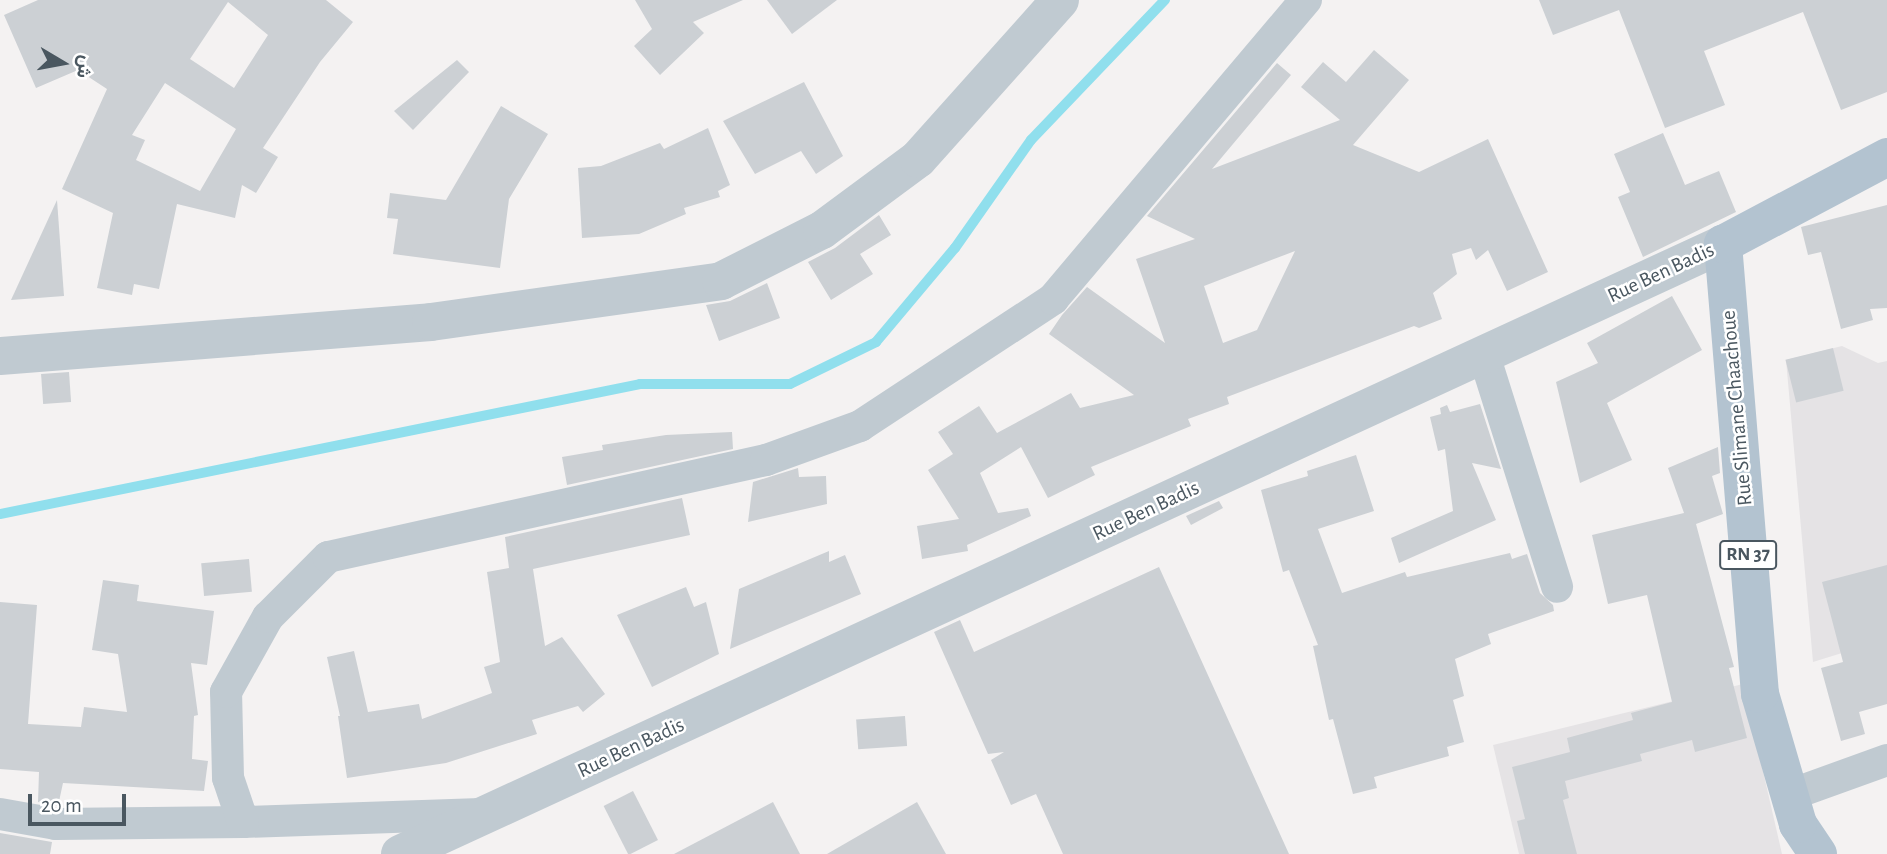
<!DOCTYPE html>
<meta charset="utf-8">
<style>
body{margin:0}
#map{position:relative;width:1887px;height:854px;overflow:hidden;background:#f4f2f2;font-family:"Alegreya Sans",Vazirmatn,sans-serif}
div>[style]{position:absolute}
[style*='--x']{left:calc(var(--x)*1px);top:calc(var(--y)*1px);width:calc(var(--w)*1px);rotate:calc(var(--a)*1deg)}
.education>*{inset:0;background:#e5e3e5}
.stream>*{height:10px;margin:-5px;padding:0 5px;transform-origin:5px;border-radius:5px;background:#90dfed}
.building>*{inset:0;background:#ccd0d4;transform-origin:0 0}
.minor>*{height:32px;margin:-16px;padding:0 16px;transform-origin:16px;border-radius:16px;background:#c0cad1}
.tertiary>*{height:38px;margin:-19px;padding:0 19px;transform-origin:19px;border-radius:19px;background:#c0cad1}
.primary>*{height:38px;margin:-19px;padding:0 19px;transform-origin:19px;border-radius:19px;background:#b3c3d0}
span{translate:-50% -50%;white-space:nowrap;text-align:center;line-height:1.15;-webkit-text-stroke:5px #fff;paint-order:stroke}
.shield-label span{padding:2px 5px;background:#fff;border:2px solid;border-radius:5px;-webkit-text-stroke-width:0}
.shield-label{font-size:19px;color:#4a5760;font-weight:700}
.street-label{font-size:21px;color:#4a5760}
.north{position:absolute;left:28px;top:28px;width:70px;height:70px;-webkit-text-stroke:5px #fff;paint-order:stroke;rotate:100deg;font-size:19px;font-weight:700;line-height:28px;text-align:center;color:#4a5760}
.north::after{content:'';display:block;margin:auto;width:24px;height:32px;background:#4a5760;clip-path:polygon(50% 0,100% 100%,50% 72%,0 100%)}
.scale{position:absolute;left:28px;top:794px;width:98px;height:32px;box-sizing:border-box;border:4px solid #4a5760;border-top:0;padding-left:9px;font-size:21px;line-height:24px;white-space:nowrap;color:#4a5760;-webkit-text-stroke:5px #fff;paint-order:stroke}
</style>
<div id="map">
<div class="education">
<i style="clip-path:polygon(1842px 346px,1878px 363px,1887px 361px,1887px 639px,1813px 662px,1786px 360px)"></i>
<i style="clip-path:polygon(1743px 684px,1782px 854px,1519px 854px,1493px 745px)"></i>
</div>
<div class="stream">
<i style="--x:0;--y:514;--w:653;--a:-11.48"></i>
<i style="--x:640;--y:384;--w:150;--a:0"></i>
<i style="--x:790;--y:384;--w:96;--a:-26"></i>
<i style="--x:876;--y:342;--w:123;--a:-50"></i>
<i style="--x:955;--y:248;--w:132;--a:-54.9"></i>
<i style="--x:1031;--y:140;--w:194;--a:-46.3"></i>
</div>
<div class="building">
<i style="clip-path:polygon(evenodd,38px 0,326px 0,353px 22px,320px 62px,263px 148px,278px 157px,256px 193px,242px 185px,235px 218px,177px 204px,159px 289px,134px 284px,132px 295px,97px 288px,113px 213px,62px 189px,107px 89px,78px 70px,36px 88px,4px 15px,38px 0,228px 2px,268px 35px,234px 88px,190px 59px,228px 2px,38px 0,165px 83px,236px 129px,200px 191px,136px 160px,145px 140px,132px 135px,165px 83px)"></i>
<i style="clip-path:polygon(635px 0,743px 0,693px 22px,704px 33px,660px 75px,634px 46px,652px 29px)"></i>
<i style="clip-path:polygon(767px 0,837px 0,792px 34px)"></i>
<i style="clip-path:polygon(1539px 0,1887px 0,1887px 92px,1841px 110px,1803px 12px,1704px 51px,1725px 105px,1665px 128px,1619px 10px,1553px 35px)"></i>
<i style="clip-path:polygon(evenodd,1374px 50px,1409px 80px,1353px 145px,1419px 172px,1488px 139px,1548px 272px,1507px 291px,1488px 250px,1476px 260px,1471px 248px,1452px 254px,1457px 274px,1433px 293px,1442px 319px,1419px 328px,1414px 326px,1227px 397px,1229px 404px,1188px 419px,1191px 426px,1091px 467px,1095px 475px,1048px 498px,1021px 447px,980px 473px,998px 513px,1028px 508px,1031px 516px,967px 545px,968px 551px,922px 559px,917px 526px,959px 519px,928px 470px,953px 454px,938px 432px,979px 406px,997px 433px,1071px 393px,1080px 408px,1134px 395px,1049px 334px,1062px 315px,1087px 287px,1165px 343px,1136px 259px,1195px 239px,1147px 216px,1277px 63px,1291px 75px,1212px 169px,1340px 120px,1301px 87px,1323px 62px,1346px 82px,1374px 50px,1295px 251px,1257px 330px,1223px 343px,1204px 286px,1295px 251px)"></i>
<i style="clip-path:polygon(457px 60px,469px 72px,413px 130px,394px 111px)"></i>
<i style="clip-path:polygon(804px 82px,843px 156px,816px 174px,801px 151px,755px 174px,723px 121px)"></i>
<i style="clip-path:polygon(501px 106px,548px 134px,509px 199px,500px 268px,393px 254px,398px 219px,387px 218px,390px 193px,446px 200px)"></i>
<i style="clip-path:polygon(708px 128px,730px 185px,718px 191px,720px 197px,684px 208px,686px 214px,639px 234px,582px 238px,578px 168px,601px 166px,660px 143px,664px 149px)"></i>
<i style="clip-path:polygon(1663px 133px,1685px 185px,1719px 171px,1736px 212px,1643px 257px,1618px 197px,1630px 192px,1614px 154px)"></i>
<i style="clip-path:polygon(57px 200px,64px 296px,11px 300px)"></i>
<i style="clip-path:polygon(1887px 205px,1887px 308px,1870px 309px,1873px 320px,1841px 329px,1821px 252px,1808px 255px,1801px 227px)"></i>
<i style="clip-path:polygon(879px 215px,891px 235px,860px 254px,873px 274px,831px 300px,808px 262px,835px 248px)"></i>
<i style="clip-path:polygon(767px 283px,780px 318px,719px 341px,706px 305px,730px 301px)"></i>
<i style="clip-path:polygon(1672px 296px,1702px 350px,1607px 403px,1632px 460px,1580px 483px,1556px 382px,1598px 363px,1587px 343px)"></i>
<i style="left:1833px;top:348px;width:44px;height:49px;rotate:76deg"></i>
<i style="left:69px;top:372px;width:30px;height:28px;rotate:86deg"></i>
<i style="clip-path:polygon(1480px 404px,1501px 469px,1472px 463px,1496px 520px,1399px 563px,1391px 538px,1453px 511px,1445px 449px,1438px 451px,1430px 417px,1441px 414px,1440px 408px,1447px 405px,1450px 412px)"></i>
<i style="clip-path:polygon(732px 432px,733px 449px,567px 485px,562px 457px,603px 450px,602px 445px,666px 435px)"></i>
<i style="clip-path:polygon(1718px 447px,1720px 473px,1712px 476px,1723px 514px,1696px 524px,1734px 667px,1729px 668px,1747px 738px,1695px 752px,1692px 740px,1640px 754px,1642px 761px,1565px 781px,1569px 798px,1563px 800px,1577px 854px,1525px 854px,1517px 821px,1525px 819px,1512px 767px,1570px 752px,1567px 738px,1633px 720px,1631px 713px,1672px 702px,1647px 595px,1608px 604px,1592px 535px,1684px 513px,1668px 468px)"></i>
<i style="clip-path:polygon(1356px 455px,1374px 511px,1318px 529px,1342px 593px,1405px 572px,1407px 577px,1510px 553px,1512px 559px,1527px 554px,1540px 593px,1553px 605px,1554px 611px,1488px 634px,1491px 644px,1455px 659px,1464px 696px,1453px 700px,1464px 742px,1447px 747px,1449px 756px,1374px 777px,1377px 788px,1353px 794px,1333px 719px,1329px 720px,1313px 646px,1318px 645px,1289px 570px,1283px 572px,1261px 490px,1308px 476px,1307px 471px)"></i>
<i style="clip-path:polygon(798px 468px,799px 477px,826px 476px,827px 504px,748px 522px,753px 482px)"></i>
<i style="clip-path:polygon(682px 498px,690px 535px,533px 569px,545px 646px,562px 637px,605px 694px,583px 712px,578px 706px,532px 720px,537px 734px,446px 763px,347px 778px,338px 716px,340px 716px,327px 657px,354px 651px,368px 712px,419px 704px,422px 719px,492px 693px,484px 667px,500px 662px,487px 572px,509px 568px,505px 537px)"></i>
<i style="clip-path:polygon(1219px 501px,1223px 508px,1191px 525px,1186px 516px)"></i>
<i style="clip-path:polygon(829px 551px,829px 562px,845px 555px,861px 594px,730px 649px,739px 589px)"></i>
<i style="left:249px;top:559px;width:33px;height:48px;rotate:85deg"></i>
<i style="clip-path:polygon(1887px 565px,1887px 704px,1859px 712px,1865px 734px,1841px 741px,1821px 668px,1843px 662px,1822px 582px)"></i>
<i style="clip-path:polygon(1159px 567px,1289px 854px,1063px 854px,1036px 794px,1011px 805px,991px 760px,1004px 752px,988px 754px,934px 632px,960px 620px,974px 652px)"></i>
<i style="clip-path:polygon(103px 580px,139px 585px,137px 601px,214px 611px,207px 665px,191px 663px,198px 715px,194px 716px,192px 759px,208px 761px,204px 791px,63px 783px,58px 806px,38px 802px,39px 772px,0 769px,0 602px,37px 605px,28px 724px,81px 727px,84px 707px,127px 712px,118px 654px,92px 650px)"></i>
<i style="clip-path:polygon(686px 587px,694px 607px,706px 602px,719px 654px,652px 687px,617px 615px)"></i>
<i style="left:905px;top:716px;width:30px;height:49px;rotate:86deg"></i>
<i style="left:633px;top:791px;width:55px;height:33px;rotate:63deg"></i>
<i style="clip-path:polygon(773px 802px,800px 854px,674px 854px)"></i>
<i style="clip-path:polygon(917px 802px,946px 854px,827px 854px)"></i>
<i style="clip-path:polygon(0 833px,52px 842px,50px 854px,0 854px)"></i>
</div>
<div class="minor">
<i style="--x:1484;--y:355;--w:243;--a:72.5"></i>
<i style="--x:1790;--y:795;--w:103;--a:-19.8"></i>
<i style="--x:0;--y:814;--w:57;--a:10.1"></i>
<i style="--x:56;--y:824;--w:187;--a:-0.6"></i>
<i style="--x:243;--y:822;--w:238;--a:-1.9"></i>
<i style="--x:243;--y:822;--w:46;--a:-108.8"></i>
<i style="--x:228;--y:778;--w:86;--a:-91.3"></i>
<i style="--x:226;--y:692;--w:86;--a:-60.8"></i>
<i style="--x:268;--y:617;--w:85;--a:-45"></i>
<i style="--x:328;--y:557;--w:449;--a:-12.5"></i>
<i style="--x:766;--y:460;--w:100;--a:-19.9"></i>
<i style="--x:860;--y:426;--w:231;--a:-33.3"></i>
<i style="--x:1053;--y:299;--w:392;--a:-49.8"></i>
</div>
<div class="tertiary">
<i style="--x:0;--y:356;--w:432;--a:-4.5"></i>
<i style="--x:431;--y:322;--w:293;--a:-8"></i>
<i style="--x:721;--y:281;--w:113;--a:-26.8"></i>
<i style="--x:822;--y:230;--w:119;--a:-36.5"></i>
<i style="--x:918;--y:159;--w:213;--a:-48.2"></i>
<i style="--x:400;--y:854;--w:1457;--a:-24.75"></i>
</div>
<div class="primary">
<i style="--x:1818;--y:854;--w:36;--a:-124"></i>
<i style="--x:1798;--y:824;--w:135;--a:-106.3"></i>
<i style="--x:1760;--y:694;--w:452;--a:-94.7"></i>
<i style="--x:1723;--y:244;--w:186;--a:-27.9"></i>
</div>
<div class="shield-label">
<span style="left:1748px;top:555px">RN 37</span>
</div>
<div class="street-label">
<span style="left:1661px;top:273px;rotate:-25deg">Rue Ben Badis</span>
<span style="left:1737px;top:408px;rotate:-95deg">Rue Slimane Chaachoue</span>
<span style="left:1146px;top:511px;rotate:-25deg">Rue Ben Badis</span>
<span style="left:631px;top:748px;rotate:-25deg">Rue Ben Badis</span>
</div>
<div class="north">ش</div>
<div class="scale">20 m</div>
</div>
